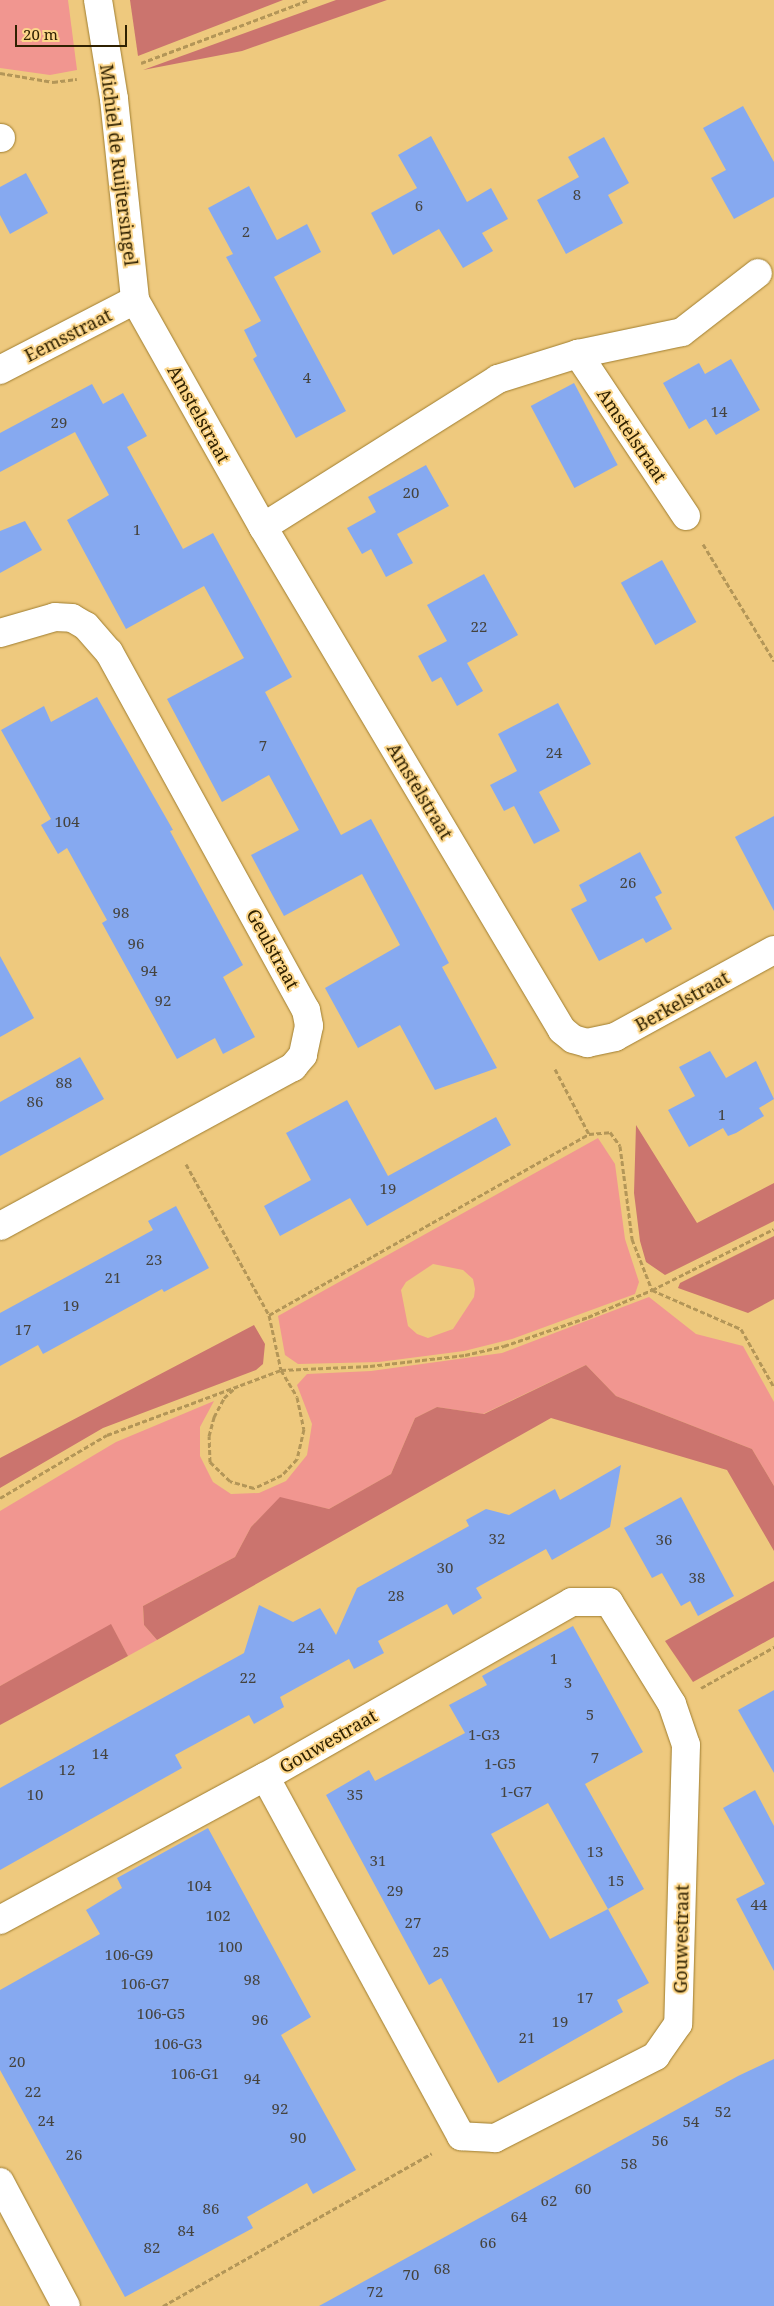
<!DOCTYPE html>
<style>
body{margin:0}
#map{position:relative;width:774px;height:2306px;overflow:hidden;background:#eec97e;font-family:"Noto Serif",serif}
div>[style]{position:absolute}
[style*='--x']{left:calc(var(--x)*1px);top:calc(var(--y)*1px);width:calc(var(--w)*1px);rotate:calc(var(--a)*1deg)}
.green>*{inset:0;background:#f19690}
.forest>*{inset:0;background:#cb746e}
.building>*{inset:0;background:#86a9f0;transform-origin:0 0}
.path>*{height:3px;margin-top:-1.5px;transform-origin:0;background:repeating-linear-gradient(90deg,#b39658 0 5px,transparent 0 7.5px)}
.roads{filter:drop-shadow(0 0 1px #9f7d2f) drop-shadow(0 0 1px #9f7d2f)}
.minor>*{height:28px;margin:-14px;padding:0 14px;transform-origin:14px;border-radius:14px;background:#fff}
span{translate:-50% -50%;white-space:nowrap;text-align:center;line-height:1.15;-webkit-text-stroke:4px #fcd68a;paint-order:stroke}
.number-label{font-size:15px;color:#45433d}
.number-label span{-webkit-text-stroke-width:0}
.street-label{font-size:18px;color:#2f2101}
.scale{position:absolute;left:15px;top:25px;width:112px;height:22px;box-sizing:border-box;border:2px solid #2f2101;border-top:0;padding-left:6px;font-size:15px;line-height:18px;white-space:nowrap;color:#2f2101;-webkit-text-stroke:4px #fcd68a;paint-order:stroke}
</style>
<div id="map">
<div class="green">
<i style="clip-path:polygon(0 0,68px 0,77px 70px,50px 75px,0 68px)"></i>
<i style="clip-path:polygon(evenodd,598px 1138px,615px 1164px,625px 1239px,639px 1282px,635px 1294px,512px 1339px,464px 1351px,379px 1362px,298px 1364px,285px 1355px,278px 1316px,598px 1138px,433px 1264px,463px 1270px,473px 1279px,475px 1289px,474px 1297px,453px 1329px,428px 1338px,417px 1334px,408px 1326px,401px 1290px,406px 1282px,433px 1264px)"></i>
<i style="clip-path:polygon(649px 1297px,696px 1334px,743px 1346px,774px 1402px,774px 1486px,752px 1449px,616px 1396px,586px 1365px,483px 1414px,437px 1407px,415px 1418px,391px 1474px,329px 1509px,280px 1498px,251px 1527px,235px 1557px,143px 1606px,144px 1625px,157px 1640px,128px 1656px,111px 1625px,0 1686px,0 1511px,116px 1442px,214px 1401px,200px 1427px,200px 1456px,213px 1482px,231px 1494px,259px 1493px,286px 1481px,307px 1455px,312px 1424px,297px 1385px,307px 1374px,371px 1371px,502px 1353px)"></i>
</div>
<div class="forest">
<i style="clip-path:polygon(130px 0,283px 0,138px 56px)"></i>
<i style="clip-path:polygon(336px 0,387px 0,242px 51px,143px 70px)"></i>
<i style="clip-path:polygon(636px 1125px,697px 1223px,774px 1183px,774px 1221px,665px 1275px,646px 1262px,640px 1241px,634px 1193px)"></i>
<i style="clip-path:polygon(774px 1236px,774px 1299px,748px 1313px,678px 1288px,680px 1283px)"></i>
<i style="clip-path:polygon(254px 1325px,265px 1344px,263px 1364px,256px 1370px,103px 1428px,0 1488px,0 1458px)"></i>
<i style="clip-path:polygon(586px 1365px,616px 1396px,752px 1449px,774px 1486px,774px 1551px,727px 1470px,551px 1418px,157px 1640px,144px 1625px,143px 1606px,235px 1557px,251px 1527px,280px 1497px,329px 1509px,391px 1474px,415px 1418px,437px 1407px,484px 1414px)"></i>
<i style="clip-path:polygon(774px 1581px,774px 1637px,693px 1682px,665px 1641px)"></i>
<i style="clip-path:polygon(111px 1624px,128px 1656px,0 1725px,0 1686px)"></i>
</div>
<div class="building">
<i style="clip-path:polygon(743px 106px,774px 162px,774px 197px,734px 219px,711px 178px,726px 170px,703px 128px)"></i>
<i style="clip-path:polygon(431px 136px,467px 202px,491px 188px,508px 219px,482px 233px,493px 251px,463px 268px,439px 229px,393px 255px,371px 213px,417px 188px,398px 155px)"></i>
<i style="clip-path:polygon(604px 137px,629px 183px,608px 195px,623px 223px,566px 254px,537px 200px,579px 177px,568px 157px)"></i>
<i style="clip-path:polygon(26px 173px,48px 213px,10px 234px,0 215px,0 187px)"></i>
<i style="clip-path:polygon(249px 186px,277px 240px,307px 224px,321px 252px,274px 277px,346px 411px,296px 438px,253px 359px,257px 356px,244px 330px,261px 321px,226px 257px,233px 254px,208px 208px)"></i>
<i style="clip-path:polygon(731px 359px,760px 410px,716px 435px,706px 419px,689px 429px,663px 383px,699px 363px,705px 374px)"></i>
<i style="left:574px;top:383px;width:93px;height:49px;rotate:62deg"></i>
<i style="clip-path:polygon(92px 384px,103px 404px,123px 393px,147px 436px,127px 447px,183px 549px,213px 533px,292px 677px,265px 692px,341px 835px,371px 819px,449px 963px,442px 967px,497px 1068px,435px 1090px,400px 1025px,358px 1048px,325px 988px,400px 945px,362px 874px,284px 916px,273px 896px,251px 855px,299px 830px,269px 775px,222px 802px,167px 699px,244px 658px,204px 586px,126px 629px,67px 520px,109px 495px,75px 432px,0 472px,0 433px)"></i>
<i style="clip-path:polygon(426px 465px,449px 506px,397px 534px,413px 563px,386px 577px,371px 549px,362px 554px,347px 528px,376px 512px,368px 497px)"></i>
<i style="clip-path:polygon(25px 521px,42px 550px,0 573px,0 531px)"></i>
<i style="left:662px;top:560px;width:71px;height:47px;rotate:61deg"></i>
<i style="clip-path:polygon(484px 574px,518px 635px,467px 663px,483px 691px,457px 706px,441px 677px,432px 682px,418px 656px,447px 641px,427px 605px)"></i>
<i style="clip-path:polygon(97px 697px,173px 830px,170px 831px,243px 965px,223px 977px,255px 1037px,223px 1054px,215px 1038px,177px 1059px,102px 923px,107px 920px,67px 848px,58px 854px,41px 825px,51px 819px,1px 730px,44px 706px,51px 722px)"></i>
<i style="clip-path:polygon(558px 703px,591px 764px,539px 792px,560px 831px,534px 844px,514px 806px,504px 811px,490px 785px,517px 771px,498px 734px)"></i>
<i style="clip-path:polygon(774px 816px,774px 911px,735px 837px)"></i>
<i style="clip-path:polygon(640px 852px,662px 893px,655px 897px,672px 929px,646px 943px,643px 938px,599px 961px,571px 909px,587px 901px,579px 885px)"></i>
<i style="clip-path:polygon(0 956px,34px 1018px,0 1037px)"></i>
<i style="clip-path:polygon(710px 1051px,726px 1078px,756px 1061px,774px 1099px,759px 1108px,764px 1116px,736px 1133px,728px 1136px,723px 1128px,689px 1147px,668px 1110px,695px 1096px,679px 1067px)"></i>
<i style="clip-path:polygon(80px 1057px,104px 1099px,0 1156px,0 1102px)"></i>
<i style="clip-path:polygon(347px 1100px,388px 1176px,496px 1117px,511px 1145px,367px 1226px,350px 1198px,280px 1236px,264px 1206px,311px 1180px,286px 1133px)"></i>
<i style="clip-path:polygon(176px 1206px,209px 1268px,164px 1292px,162px 1289px,43px 1354px,38px 1345px,0 1366px,0 1313px,153px 1230px,148px 1221px)"></i>
<i style="clip-path:polygon(621px 1465px,610px 1527px,552px 1560px,546px 1549px,476px 1588px,482px 1598px,453px 1615px,447px 1604px,378px 1641px,384px 1653px,354px 1669px,349px 1659px,280px 1697px,284px 1707px,254px 1724px,249px 1715px,175px 1755px,182px 1768px,0 1870px,0 1788px,244px 1653px,259px 1605px,293px 1622px,320px 1608px,336px 1635px,357px 1588px,469px 1526px,466px 1520px,486px 1509px,509px 1515px,555px 1489px,560px 1500px)"></i>
<i style="clip-path:polygon(681px 1497px,734px 1596px,698px 1616px,690px 1601px,681px 1606px,662px 1573px,652px 1578px,624px 1528px)"></i>
<i style="clip-path:polygon(573px 1626px,643px 1752px,585px 1784px,644px 1889px,608px 1909px,548px 1803px,491px 1834px,550px 1939px,608px 1909px,649px 1983px,617px 2000px,623px 2012px,498px 2083px,441px 1978px,429px 1985px,326px 1795px,369px 1770px,375px 1781px,465px 1733px,449px 1705px,487px 1685px,482px 1676px)"></i>
<i style="clip-path:polygon(774px 1690px,774px 1773px,738px 1710px)"></i>
<i style="clip-path:polygon(755px 1790px,774px 1826px,774px 1971px,736px 1899px,765px 1884px,723px 1808px)"></i>
<i style="clip-path:polygon(208px 1828px,311px 2017px,281px 2035px,356px 2170px,313px 2194px,307px 2183px,247px 2217px,253px 2228px,125px 2297px,0 2070px,0 1990px,100px 1934px,86px 1910px,122px 1888px,117px 1878px)"></i>
<i style="clip-path:polygon(774px 2059px,774px 2306px,319px 2306px,738px 2076px)"></i>
</div>
<div class="path">
<i style="--x:141;--y:63;--w:179;--a:-20.6"></i>
<i style="--x:0;--y:73;--w:54;--a:9.6"></i>
<i style="--x:53;--y:82;--w:24;--a:-7"></i>
<i style="--x:703;--y:544;--w:137;--a:58.7"></i>
<i style="--x:555;--y:1069;--w:73;--a:62.4"></i>
<i style="--x:589;--y:1134;--w:21;--a:-5"></i>
<i style="--x:610;--y:1132;--w:17;--a:54"></i>
<i style="--x:620;--y:1146;--w:94;--a:82.6"></i>
<i style="--x:632;--y:1239;--w:55;--a:68.6"></i>
<i style="--x:652;--y:1290;--w:97;--a:23.7"></i>
<i style="--x:741;--y:1329;--w:67;--a:60.4"></i>
<i style="--x:186;--y:1164;--w:172;--a:61.2"></i>
<i style="--x:269;--y:1315;--w:56;--a:77.7"></i>
<i style="--x:281;--y:1370;--w:89;--a:-2.6"></i>
<i style="--x:370;--y:1366;--w:96;--a:-6.6"></i>
<i style="--x:465;--y:1355;--w:40;--a:-13"></i>
<i style="--x:504;--y:1346;--w:89;--a:-19"></i>
<i style="--x:588;--y:1317;--w:69;--a:-22.9"></i>
<i style="--x:652;--y:1290;--w:136;--a:-26.6"></i>
<i style="--x:269;--y:1315;--w:368;--a:-29.5"></i>
<i style="--x:0;--y:1498;--w:124;--a:-30.5"></i>
<i style="--x:107;--y:1435;--w:186;--a:-20.5"></i>
<i style="--x:281;--y:1370;--w:31;--a:59"></i>
<i style="--x:297;--y:1397;--w:33;--a:78"></i>
<i style="--x:304;--y:1429;--w:31;--a:103"></i>
<i style="--x:297;--y:1459;--w:22;--a:133"></i>
<i style="--x:282;--y:1475;--w:31;--a:155"></i>
<i style="--x:254;--y:1488;--w:25;--a:-164"></i>
<i style="--x:230;--y:1481;--w:28;--a:-136"></i>
<i style="--x:210;--y:1462;--w:26;--a:-92"></i>
<i style="--x:209;--y:1436;--w:20;--a:-75"></i>
<i style="--x:214;--y:1417;--w:21;--a:-62"></i>
<i style="--x:224;--y:1398;--w:16;--a:-43"></i>
<i style="--x:701;--y:1688;--w:84;--a:-29.3"></i>
<i style="--x:163;--y:2306;--w:309;--a:-29.6"></i>
</div>
<div class="roads">
<div class="minor">
<i style="--x:98;--y:0;--w:100;--a:80.8"></i>
<i style="--x:114;--y:99;--w:202;--a:84"></i>
<i style="--x:135;--y:300;--w:261;--a:60.6"></i>
<i style="--x:263;--y:527;--w:585;--a:59.27"></i>
<i style="--x:562;--y:1030;--w:14;--a:39"></i>
<i style="--x:573;--y:1039;--w:15;--a:16"></i>
<i style="--x:587;--y:1043;--w:29;--a:-12"></i>
<i style="--x:615;--y:1037;--w:181;--a:-28.7"></i>
<i style="--x:0;--y:138;--w:1;--a:0"></i>
<i style="--x:0;--y:370;--w:152;--a:-27.4"></i>
<i style="--x:686;--y:516;--w:195;--a:-123.7"></i>
<i style="--x:578;--y:354;--w:106;--a:-11.9"></i>
<i style="--x:682;--y:332;--w:96;--a:-37.8"></i>
<i style="--x:263;--y:527;--w:278;--a:-32.2"></i>
<i style="--x:498;--y:379;--w:84;--a:-17.4"></i>
<i style="--x:0;--y:633;--w:57;--a:-16.2"></i>
<i style="--x:55;--y:617;--w:17;--a:3"></i>
<i style="--x:72;--y:618;--w:16;--a:30"></i>
<i style="--x:86;--y:626;--w:35;--a:49"></i>
<i style="--x:109;--y:652;--w:409;--a:61.2"></i>
<i style="--x:306;--y:1010;--w:16;--a:79"></i>
<i style="--x:309;--y:1026;--w:30;--a:102"></i>
<i style="--x:303;--y:1055;--w:16;--a:130"></i>
<i style="--x:293;--y:1067;--w:333;--a:151.5"></i>
<i style="--x:0;--y:1920;--w:301;--a:-28.4"></i>
<i style="--x:265;--y:1777;--w:353;--a:-29.7"></i>
<i style="--x:572;--y:1602;--w:37;--a:0"></i>
<i style="--x:609;--y:1602;--w:120;--a:58.3"></i>
<i style="--x:672;--y:1704;--w:43;--a:71.1"></i>
<i style="--x:686;--y:1745;--w:279;--a:91.6"></i>
<i style="--x:678;--y:2024;--w:39;--a:125"></i>
<i style="--x:656;--y:2056;--w:181;--a:153"></i>
<i style="--x:495;--y:2138;--w:34;--a:-177"></i>
<i style="--x:461;--y:2136;--w:409;--a:-118.6"></i>
<i style="--x:0;--y:2182;--w:140;--a:62"></i>
</div>
</div>
<div class="number-label">
<span style="left:577px;top:195px">8</span>
<span style="left:419px;top:206px">6</span>
<span style="left:246px;top:232px">2</span>
<span style="left:307px;top:378px">4</span>
<span style="left:719px;top:412px">14</span>
<span style="left:59px;top:423px">29</span>
<span style="left:411px;top:493px">20</span>
<span style="left:137px;top:530px">1</span>
<span style="left:479px;top:627px">22</span>
<span style="left:263px;top:746px">7</span>
<span style="left:554px;top:753px">24</span>
<span style="left:67px;top:822px">104</span>
<span style="left:628px;top:883px">26</span>
<span style="left:121px;top:913px">98</span>
<span style="left:136px;top:944px">96</span>
<span style="left:149px;top:971px">94</span>
<span style="left:163px;top:1001px">92</span>
<span style="left:64px;top:1083px">88</span>
<span style="left:35px;top:1102px">86</span>
<span style="left:722px;top:1115px">1</span>
<span style="left:388px;top:1189px">19</span>
<span style="left:154px;top:1260px">23</span>
<span style="left:113px;top:1278px">21</span>
<span style="left:71px;top:1306px">19</span>
<span style="left:23px;top:1330px">17</span>
<span style="left:497px;top:1539px">32</span>
<span style="left:664px;top:1540px">36</span>
<span style="left:445px;top:1568px">30</span>
<span style="left:697px;top:1578px">38</span>
<span style="left:396px;top:1596px">28</span>
<span style="left:306px;top:1648px">24</span>
<span style="left:554px;top:1659px">1</span>
<span style="left:248px;top:1678px">22</span>
<span style="left:568px;top:1683px">3</span>
<span style="left:590px;top:1715px">5</span>
<span style="left:484px;top:1735px">1-G3</span>
<span style="left:100px;top:1754px">14</span>
<span style="left:595px;top:1758px">7</span>
<span style="left:500px;top:1764px">1-G5</span>
<span style="left:67px;top:1770px">12</span>
<span style="left:516px;top:1792px">1-G7</span>
<span style="left:35px;top:1795px">10</span>
<span style="left:355px;top:1795px">35</span>
<span style="left:595px;top:1852px">13</span>
<span style="left:378px;top:1861px">31</span>
<span style="left:616px;top:1881px">15</span>
<span style="left:199px;top:1886px">104</span>
<span style="left:395px;top:1891px">29</span>
<span style="left:759px;top:1905px">44</span>
<span style="left:218px;top:1916px">102</span>
<span style="left:413px;top:1923px">27</span>
<span style="left:230px;top:1947px">100</span>
<span style="left:441px;top:1952px">25</span>
<span style="left:129px;top:1955px">106-G9</span>
<span style="left:252px;top:1980px">98</span>
<span style="left:145px;top:1984px">106-G7</span>
<span style="left:585px;top:1998px">17</span>
<span style="left:161px;top:2014px">106-G5</span>
<span style="left:260px;top:2020px">96</span>
<span style="left:560px;top:2022px">19</span>
<span style="left:527px;top:2038px">21</span>
<span style="left:178px;top:2044px">106-G3</span>
<span style="left:17px;top:2062px">20</span>
<span style="left:195px;top:2074px">106-G1</span>
<span style="left:252px;top:2079px">94</span>
<span style="left:33px;top:2092px">22</span>
<span style="left:280px;top:2109px">92</span>
<span style="left:723px;top:2112px">52</span>
<span style="left:46px;top:2121px">24</span>
<span style="left:691px;top:2122px">54</span>
<span style="left:298px;top:2138px">90</span>
<span style="left:660px;top:2141px">56</span>
<span style="left:74px;top:2155px">26</span>
<span style="left:629px;top:2164px">58</span>
<span style="left:583px;top:2189px">60</span>
<span style="left:549px;top:2201px">62</span>
<span style="left:211px;top:2209px">86</span>
<span style="left:519px;top:2217px">64</span>
<span style="left:186px;top:2231px">84</span>
<span style="left:488px;top:2243px">66</span>
<span style="left:152px;top:2248px">82</span>
<span style="left:442px;top:2269px">68</span>
<span style="left:411px;top:2275px">70</span>
<span style="left:375px;top:2292px">72</span>
</div>
<div class="street-label">
<span style="left:119px;top:165px;rotate:83deg">Michiel de Ruijtersingel</span>
<span style="left:68px;top:335px;rotate:-27deg">Eemsstraat</span>
<span style="left:199px;top:414px;rotate:61deg">Amstelstraat</span>
<span style="left:632px;top:435px;rotate:56deg">Amstelstraat</span>
<span style="left:420px;top:791px;rotate:59deg">Amstelstraat</span>
<span style="left:273px;top:949px;rotate:61deg">Geulstraat</span>
<span style="left:682px;top:1001px;rotate:-29deg">Berkelstraat</span>
<span style="left:328px;top:1741px;rotate:-30deg">Gouwestraat</span>
<span style="left:681px;top:1939px;rotate:-89deg">Gouwestraat</span>
</div>
<div class="scale">20 m</div>
</div>
